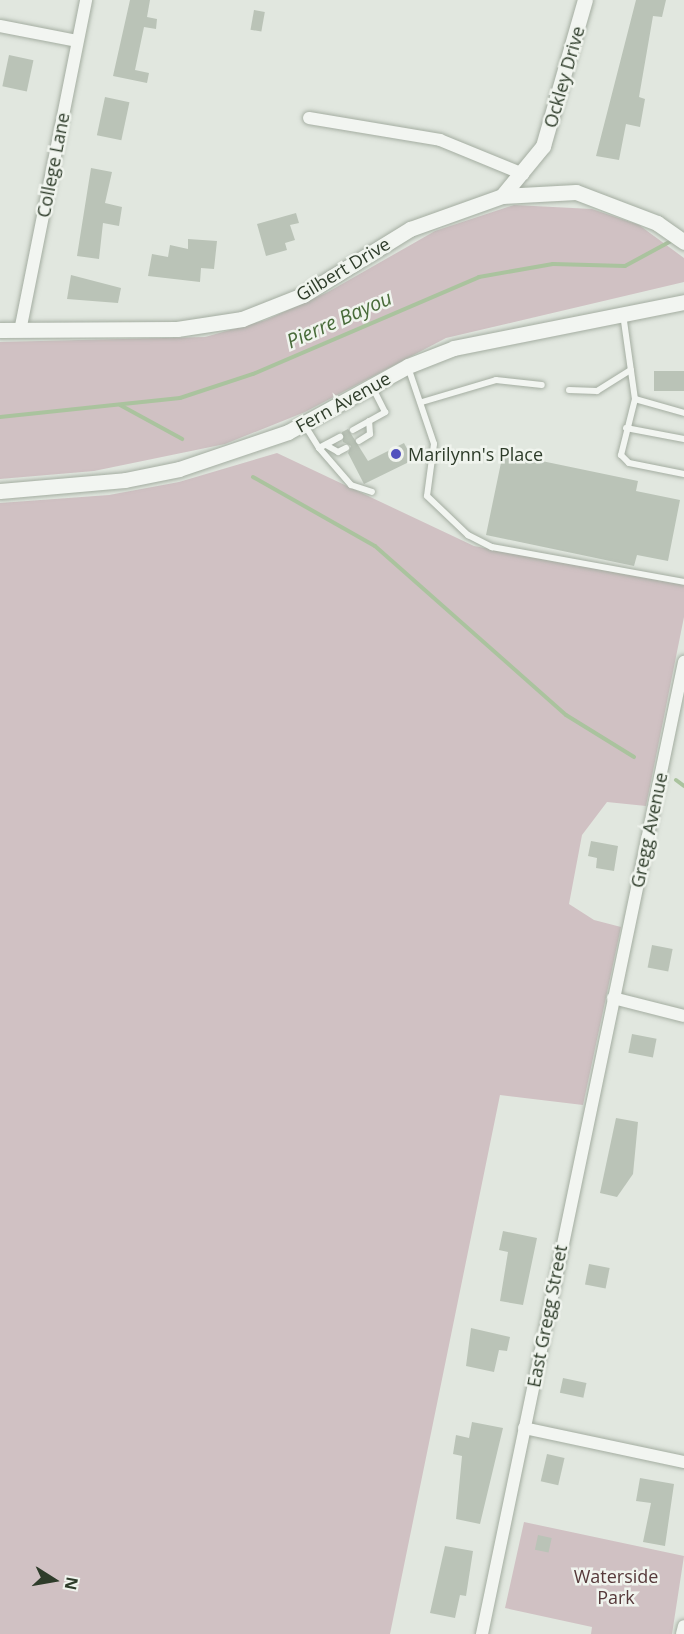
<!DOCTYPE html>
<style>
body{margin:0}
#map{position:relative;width:684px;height:1634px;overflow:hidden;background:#e1e7df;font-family:"Open Sans",sans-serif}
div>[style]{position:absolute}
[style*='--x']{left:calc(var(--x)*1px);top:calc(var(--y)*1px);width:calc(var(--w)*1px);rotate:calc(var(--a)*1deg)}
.green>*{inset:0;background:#d0c1c3}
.stream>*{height:4px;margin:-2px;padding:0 2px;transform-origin:2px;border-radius:2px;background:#aac39e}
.building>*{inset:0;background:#bac3b7;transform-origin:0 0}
.roads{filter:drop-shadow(0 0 2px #a4ada1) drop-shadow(0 0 2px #a4ada1)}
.service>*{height:6px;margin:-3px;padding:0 3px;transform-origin:3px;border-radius:3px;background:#f2f5f1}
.minor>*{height:12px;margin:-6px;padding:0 6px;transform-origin:6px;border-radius:6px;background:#f2f5f1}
.tertiary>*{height:15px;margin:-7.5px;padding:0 7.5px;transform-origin:7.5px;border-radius:7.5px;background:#f2f5f1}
.dots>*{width:16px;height:16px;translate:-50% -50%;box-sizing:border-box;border:3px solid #f0f4ee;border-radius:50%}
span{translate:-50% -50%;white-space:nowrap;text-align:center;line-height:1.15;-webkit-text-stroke:5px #f0f4ee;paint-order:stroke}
.street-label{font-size:18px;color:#2e3c2a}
.poi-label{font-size:18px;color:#2e3c2a}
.left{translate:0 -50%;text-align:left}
.park-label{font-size:18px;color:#56393a}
.water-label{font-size:20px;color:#486b39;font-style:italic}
.north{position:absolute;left:24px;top:1550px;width:60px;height:60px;-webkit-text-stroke:4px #f0f4ee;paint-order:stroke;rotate:101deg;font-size:16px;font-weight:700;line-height:24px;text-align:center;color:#2e3c2a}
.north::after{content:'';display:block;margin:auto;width:21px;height:27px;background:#2e3c2a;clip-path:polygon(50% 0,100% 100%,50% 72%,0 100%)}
</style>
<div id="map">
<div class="green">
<i style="clip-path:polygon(514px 205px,592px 209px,639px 225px,684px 258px,684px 282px,446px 338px,305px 412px,225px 444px,94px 471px,0 479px,0 342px,205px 337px,266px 320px,328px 292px,435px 231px)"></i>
<i style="clip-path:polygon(277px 453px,474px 546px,684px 585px,684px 617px,646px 806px,607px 802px,582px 835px,569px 904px,594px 920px,621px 927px,583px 1105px,500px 1095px,390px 1634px,0 1634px,0 503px,109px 495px,179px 482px)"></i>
<i style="clip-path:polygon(524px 1522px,684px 1556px,672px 1634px,591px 1634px,592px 1627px,505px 1608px)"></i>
</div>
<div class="stream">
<i style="--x:120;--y:405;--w:71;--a:28.7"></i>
<i style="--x:0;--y:417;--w:181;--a:-6"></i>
<i style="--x:180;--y:398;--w:77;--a:-18.2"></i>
<i style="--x:253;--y:374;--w:246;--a:-23.2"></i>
<i style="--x:479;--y:277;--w:75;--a:-10"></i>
<i style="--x:553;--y:264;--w:72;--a:1.6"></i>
<i style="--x:625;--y:266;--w:55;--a:-28.4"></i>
<i style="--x:253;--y:477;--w:140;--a:29.5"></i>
<i style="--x:375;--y:546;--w:255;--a:41.5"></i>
<i style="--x:566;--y:715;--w:80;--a:31.7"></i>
<i style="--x:676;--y:780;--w:10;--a:37"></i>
</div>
<div class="building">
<i style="clip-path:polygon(130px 0,150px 0,147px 17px,157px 19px,156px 29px,144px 27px,135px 70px,149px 73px,147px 83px,113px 76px)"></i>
<i style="clip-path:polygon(636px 0,666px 0,662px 17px,653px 16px,639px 97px,645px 99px,640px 127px,626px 124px,619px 160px,596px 156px)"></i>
<i style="left:254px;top:10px;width:11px;height:20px;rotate:10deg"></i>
<i style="left:9px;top:55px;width:25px;height:32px;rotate:12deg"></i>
<i style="left:105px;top:97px;width:25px;height:39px;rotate:12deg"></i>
<i style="clip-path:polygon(91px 168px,112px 172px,105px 203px,122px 207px,119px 226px,103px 223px,99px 259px,77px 256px)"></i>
<i style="clip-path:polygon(296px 213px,299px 223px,290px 225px,295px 240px,285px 243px,287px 250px,266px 256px,257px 224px)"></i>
<i style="clip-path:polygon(188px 239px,217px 241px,214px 269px,201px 268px,200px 282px,148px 276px,152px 254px,168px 257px,170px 245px,188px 249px)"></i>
<i style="clip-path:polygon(71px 275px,121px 288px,118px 303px,67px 299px)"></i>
<i style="left:684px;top:371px;width:20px;height:30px;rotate:90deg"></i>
<i style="clip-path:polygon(348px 429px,368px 461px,404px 443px,413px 460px,364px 484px,348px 453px,351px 446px,343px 442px,342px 432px)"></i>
<i style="clip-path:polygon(503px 453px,638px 481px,636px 491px,680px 500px,668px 561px,637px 555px,634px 566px,486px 535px)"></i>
<i style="clip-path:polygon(591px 841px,618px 846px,614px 871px,596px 868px,597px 858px,588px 856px)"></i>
<i style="left:652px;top:945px;width:21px;height:23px;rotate:11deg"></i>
<i style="left:632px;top:1034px;width:25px;height:19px;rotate:11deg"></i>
<i style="clip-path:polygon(616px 1118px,638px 1122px,633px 1174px,617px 1197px,600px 1193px)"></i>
<i style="clip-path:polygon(503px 1231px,537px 1238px,523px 1305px,500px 1301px,508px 1252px,499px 1250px)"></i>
<i style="left:589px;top:1264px;width:21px;height:21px;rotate:11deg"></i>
<i style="clip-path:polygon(471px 1328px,510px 1337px,507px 1351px,499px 1350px,494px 1372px,466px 1366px)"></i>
<i style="left:563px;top:1378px;width:24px;height:15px;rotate:12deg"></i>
<i style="clip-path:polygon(472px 1422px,503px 1428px,480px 1524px,456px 1519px,462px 1456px,453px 1454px,456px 1435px,469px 1438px)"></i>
<i style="left:547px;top:1454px;width:18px;height:28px;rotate:13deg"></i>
<i style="clip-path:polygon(640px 1478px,674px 1484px,665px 1546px,643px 1542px,651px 1503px,636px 1501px)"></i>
<i style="left:538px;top:1535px;width:14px;height:15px;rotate:12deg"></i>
<i style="clip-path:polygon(445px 1546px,473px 1551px,466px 1596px,460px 1595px,455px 1618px,430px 1613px)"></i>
</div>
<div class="roads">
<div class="service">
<i style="--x:623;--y:314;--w:86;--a:82"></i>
<i style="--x:635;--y:399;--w:58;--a:104"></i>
<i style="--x:621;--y:455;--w:11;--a:45"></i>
<i style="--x:629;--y:463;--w:56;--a:11.3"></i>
<i style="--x:408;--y:367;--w:81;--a:71.3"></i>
<i style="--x:434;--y:444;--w:52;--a:97.7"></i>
<i style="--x:427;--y:496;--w:57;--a:43.6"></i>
<i style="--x:468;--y:535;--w:27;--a:27"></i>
<i style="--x:492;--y:547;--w:195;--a:10.3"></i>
<i style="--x:569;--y:390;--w:28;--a:2"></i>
<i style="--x:597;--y:391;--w:40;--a:-32"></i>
<i style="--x:635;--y:399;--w:51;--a:15.9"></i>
<i style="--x:422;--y:402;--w:77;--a:-16.6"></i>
<i style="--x:496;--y:380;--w:46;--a:6.2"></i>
<i style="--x:304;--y:424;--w:28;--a:58"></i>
<i style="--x:319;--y:448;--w:24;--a:-28"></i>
<i style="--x:626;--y:428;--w:59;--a:10.7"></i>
<i style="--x:353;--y:430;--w:37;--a:-29"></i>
<i style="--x:385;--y:412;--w:29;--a:-117"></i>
<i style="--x:359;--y:441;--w:13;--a:-32"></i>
<i style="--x:370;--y:434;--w:13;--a:-94"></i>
<i style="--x:326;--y:445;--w:14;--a:30"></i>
<i style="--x:338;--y:452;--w:9;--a:-27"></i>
<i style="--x:319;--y:448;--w:49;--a:49.1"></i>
<i style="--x:351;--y:485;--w:22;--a:18"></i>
</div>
<div class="minor">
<i style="--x:0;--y:26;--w:78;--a:11"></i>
<i style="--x:309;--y:118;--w:133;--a:9.5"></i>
<i style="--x:440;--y:140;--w:90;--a:22.3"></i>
<i style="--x:20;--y:331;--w:338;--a:-78.7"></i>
<i style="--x:613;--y:998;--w:73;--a:14.2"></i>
<i style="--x:524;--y:1428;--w:164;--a:12"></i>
<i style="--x:482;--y:1634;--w:993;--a:-78.26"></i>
<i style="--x:682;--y:1634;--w:8;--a:-76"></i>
</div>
<div class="tertiary">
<i style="--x:502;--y:196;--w:65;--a:-50.6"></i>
<i style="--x:543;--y:146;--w:152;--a:-74"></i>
<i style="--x:0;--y:330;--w:177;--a:-0.3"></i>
<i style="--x:177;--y:329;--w:66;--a:-8.7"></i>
<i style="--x:242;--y:319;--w:66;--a:-21.5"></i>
<i style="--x:303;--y:295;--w:126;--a:-31.7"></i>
<i style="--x:410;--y:229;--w:98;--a:-19.7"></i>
<i style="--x:502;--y:196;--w:74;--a:-3.1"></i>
<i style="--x:576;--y:192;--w:87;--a:20.9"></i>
<i style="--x:657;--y:223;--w:33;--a:35"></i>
<i style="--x:0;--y:491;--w:125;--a:-5"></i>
<i style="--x:125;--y:480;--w:55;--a:-11.5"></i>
<i style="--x:179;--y:469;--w:115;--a:-18.7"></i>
<i style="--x:288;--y:432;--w:137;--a:-28.8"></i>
<i style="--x:408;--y:366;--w:49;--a:-21.4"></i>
<i style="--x:454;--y:348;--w:235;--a:-11.3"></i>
</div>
</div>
<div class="dots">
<i style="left:396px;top:454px;background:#5252be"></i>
</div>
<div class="street-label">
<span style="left:564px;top:77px;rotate:-74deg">Ockley Drive</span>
<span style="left:53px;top:165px;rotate:-79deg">College Lane</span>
<span style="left:343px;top:269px;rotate:-31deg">Gilbert Drive</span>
<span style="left:343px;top:402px;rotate:-29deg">Fern Avenue</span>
<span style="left:649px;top:830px;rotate:-78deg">Gregg Avenue</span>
<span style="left:547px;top:1316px;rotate:-79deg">East Gregg Street</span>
</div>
<div class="poi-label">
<span class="left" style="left:408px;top:454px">Marilynn's Place</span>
</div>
<div class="park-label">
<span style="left:616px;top:1587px">Waterside<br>Park</span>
</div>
<div class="water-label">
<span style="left:339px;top:319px;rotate:-24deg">Pierre Bayou</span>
</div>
<div class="north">N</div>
</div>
